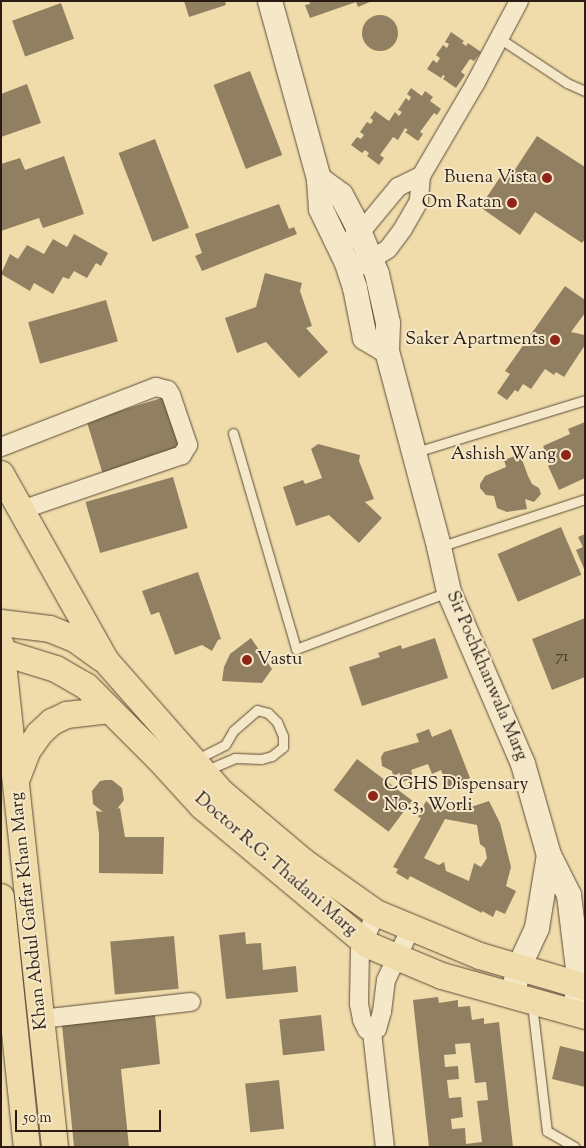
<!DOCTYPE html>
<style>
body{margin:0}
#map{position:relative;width:586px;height:1148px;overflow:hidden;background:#f0dcaa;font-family:"Sorts Mill Goudy",serif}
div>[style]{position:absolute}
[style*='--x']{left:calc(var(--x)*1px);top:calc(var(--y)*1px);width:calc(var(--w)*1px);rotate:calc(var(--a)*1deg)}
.building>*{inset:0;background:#917f62;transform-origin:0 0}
.round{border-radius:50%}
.roads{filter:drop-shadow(0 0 1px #5c4b3a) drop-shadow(0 0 1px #5c4b3a)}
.lane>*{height:9px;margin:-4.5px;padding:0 4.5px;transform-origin:4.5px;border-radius:4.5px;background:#f5e8c8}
.street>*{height:18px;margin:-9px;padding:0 9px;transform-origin:9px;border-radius:9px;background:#f5e8c8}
.secondary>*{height:24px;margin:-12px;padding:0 12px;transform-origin:12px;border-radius:12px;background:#f5e8c8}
.primary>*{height:26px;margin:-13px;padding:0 13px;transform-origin:13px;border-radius:13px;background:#f0dcaa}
.dots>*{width:14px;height:14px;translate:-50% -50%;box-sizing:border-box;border:2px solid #f5e8c8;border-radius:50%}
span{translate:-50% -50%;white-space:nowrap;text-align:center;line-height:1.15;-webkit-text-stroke:4px #f5e8c8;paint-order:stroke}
.number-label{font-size:15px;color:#443428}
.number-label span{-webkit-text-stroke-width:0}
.poi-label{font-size:18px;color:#2a1b14}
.right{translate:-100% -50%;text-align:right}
.left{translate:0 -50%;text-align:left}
.street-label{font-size:18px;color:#2a1b14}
.frame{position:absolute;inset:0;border:2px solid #2a1b14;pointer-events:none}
.scale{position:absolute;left:15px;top:1110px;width:146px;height:22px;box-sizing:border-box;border:2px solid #2a1b14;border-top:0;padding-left:6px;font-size:15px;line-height:18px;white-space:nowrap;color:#2a1b14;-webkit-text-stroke:4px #f5e8c8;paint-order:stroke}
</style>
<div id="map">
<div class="building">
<i style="clip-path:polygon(184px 1px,225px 1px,226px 5px,189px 17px)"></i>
<i style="clip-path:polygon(309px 1px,372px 1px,358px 7px,356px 2px,310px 18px,305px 5px,310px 4px)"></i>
<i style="left:61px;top:3px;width:38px;height:52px;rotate:70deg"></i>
<i class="round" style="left:362px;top:15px;width:36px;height:36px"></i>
<i style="clip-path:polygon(451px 32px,464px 41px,462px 43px,466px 46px,468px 43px,481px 52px,474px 61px,470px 59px,461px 72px,465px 75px,456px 88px,443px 79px,445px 76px,443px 75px,441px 78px,427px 69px,433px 60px,437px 63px,440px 58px,436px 55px,443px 45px,447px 48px,449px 44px,445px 42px)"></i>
<i style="left:250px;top:71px;width:90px;height:39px;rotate:69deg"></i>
<i style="clip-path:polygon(27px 84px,41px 123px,1px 137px,1px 94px)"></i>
<i style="clip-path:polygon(411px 88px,422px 96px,425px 91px,433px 97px,430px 101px,441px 109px,437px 115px,434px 113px,420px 132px,423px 134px,418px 141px,405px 132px,408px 130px,405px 128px,398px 140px,393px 137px,380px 155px,384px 158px,379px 165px,367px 156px,369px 153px,365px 150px,362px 153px,351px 145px,357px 137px,361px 139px,364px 135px,360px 132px,367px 122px,371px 124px,373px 120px,370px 118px,375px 111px,389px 121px,395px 112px,399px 116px,402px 112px,398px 110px,406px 98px,409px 101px,411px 97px,407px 94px)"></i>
<i style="clip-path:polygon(537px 136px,585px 167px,585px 239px,582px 243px,535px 212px,520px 235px,480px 207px,503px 173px,510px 177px)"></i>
<i style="left:155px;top:139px;width:95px;height:39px;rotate:69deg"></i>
<i style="clip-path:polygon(64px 156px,84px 214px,43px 228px,39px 218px,1px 231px,1px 164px,20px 158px,25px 170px)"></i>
<i style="clip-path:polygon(279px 204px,289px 229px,294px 227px,297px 234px,202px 271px,195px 256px,202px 253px,195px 234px)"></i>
<i style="clip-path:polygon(74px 234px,108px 253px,101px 266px,96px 263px,87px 278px,74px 271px,69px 279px,63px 277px,53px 294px,34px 283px,30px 291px,1px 274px,10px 254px,18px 259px,27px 245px,44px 254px,53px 239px,67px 247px)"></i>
<i style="clip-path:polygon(265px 273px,302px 283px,300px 291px,312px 326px,306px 328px,328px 352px,299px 378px,266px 342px,237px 353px,225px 318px,256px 307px)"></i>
<i style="clip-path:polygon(565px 286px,585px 300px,585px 313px,571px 332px,585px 335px,585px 345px,564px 377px,556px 372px,554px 375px,545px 369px,531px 389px,523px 384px,518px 392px,515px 390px,507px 400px,497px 393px,510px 374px,505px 371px)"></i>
<i style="left:106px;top:300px;width:43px;height:81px;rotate:74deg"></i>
<i style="left:165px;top:397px;width:56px;height:82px;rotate:73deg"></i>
<i style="clip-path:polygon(585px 422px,585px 478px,559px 490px,548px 466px,551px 464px,543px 446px,570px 434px,568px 429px)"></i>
<i style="clip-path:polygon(318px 444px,360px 455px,359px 461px,374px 499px,365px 502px,382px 518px,359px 543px,329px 515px,296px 526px,283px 487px,303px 480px,305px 484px,322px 478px,311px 449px)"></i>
<i style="clip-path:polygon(520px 454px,528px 476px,532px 484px,539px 488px,541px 494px,534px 502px,525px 499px,527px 509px,507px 512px,497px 508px,494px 496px,486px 495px,480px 488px,480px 484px,485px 476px,506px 467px,504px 460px)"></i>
<i style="left:173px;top:477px;width:53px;height:91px;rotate:74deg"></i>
<i style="left:561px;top:527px;width:52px;height:69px;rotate:67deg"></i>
<i style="clip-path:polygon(585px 534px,585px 571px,576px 550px,583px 547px,578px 537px)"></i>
<i style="clip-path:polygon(198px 572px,221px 639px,218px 640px,212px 651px,202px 645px,175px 655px,159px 612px,151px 615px,142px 591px)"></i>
<i style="clip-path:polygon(585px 618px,585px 677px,552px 690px,532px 639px)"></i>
<i style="clip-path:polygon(251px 638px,272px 669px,262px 683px,222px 681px,224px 667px,230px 654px)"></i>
<i style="clip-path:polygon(435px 638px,448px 678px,362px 706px,349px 667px,380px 657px,378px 653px,401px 645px,402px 649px)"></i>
<i style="clip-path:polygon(429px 729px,432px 737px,451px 729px,470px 778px,448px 787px,441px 770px,432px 774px,428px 764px,411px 770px,413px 778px,402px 782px,400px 773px,393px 776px,392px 771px,382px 766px,381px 757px,384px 752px,419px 742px,416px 734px)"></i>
<i style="left:357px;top:759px;width:69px;height:39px;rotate:37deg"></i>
<i style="clip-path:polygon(106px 780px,112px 780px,122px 788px,124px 800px,117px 809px,120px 808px,125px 837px,164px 837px,163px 874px,99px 873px,99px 834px,96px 811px,103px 812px,93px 804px,92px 791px,100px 781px)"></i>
<i style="clip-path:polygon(evenodd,426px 801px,436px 810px,446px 810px,463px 803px,471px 807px,489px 801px,500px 823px,511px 867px,506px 886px,516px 891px,505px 914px,496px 910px,493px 917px,482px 911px,482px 913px,410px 876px,408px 880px,396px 873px,398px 869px,393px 867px,421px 818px,418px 817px,426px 801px,445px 819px,477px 825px,480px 844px,485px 848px,487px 858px,481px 867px,474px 863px,469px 881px,446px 871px,444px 862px,439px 865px,424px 858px,445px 819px)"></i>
<i style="clip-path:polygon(245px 932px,246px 944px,261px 943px,263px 970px,296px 966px,298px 992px,226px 999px,219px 935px)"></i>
<i style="left:174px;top:936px;width:53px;height:64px;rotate:85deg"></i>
<i style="clip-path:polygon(evenodd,438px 997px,439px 1003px,458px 1000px,458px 1007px,470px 1006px,472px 1020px,484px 1018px,484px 1024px,499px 1022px,513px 1147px,429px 1147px,413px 1000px,438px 997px,470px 1043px,475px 1083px,486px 1082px,488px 1100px,477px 1101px,482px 1142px,466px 1144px,465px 1128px,452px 1129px,451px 1119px,463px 1117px,461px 1097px,449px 1098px,447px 1080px,459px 1079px,458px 1066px,445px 1067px,444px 1055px,456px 1054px,455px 1044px,470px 1043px)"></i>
<i style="clip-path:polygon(155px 1015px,160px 1064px,121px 1069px,129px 1147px,74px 1147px,62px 1025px)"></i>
<i style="left:321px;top:1015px;width:36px;height:42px;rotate:84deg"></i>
<i style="clip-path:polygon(560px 1046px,585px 1052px,585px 1087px,552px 1079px)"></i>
<i style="left:279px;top:1080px;width:49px;height:34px;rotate:84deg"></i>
</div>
<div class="roads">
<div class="lane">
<i style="--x:499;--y:38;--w:82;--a:33.5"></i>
<i style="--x:567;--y:83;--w:20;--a:24"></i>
<i style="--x:233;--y:433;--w:225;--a:73.7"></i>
<i style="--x:296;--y:649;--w:162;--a:-20.6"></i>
<i style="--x:416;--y:452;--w:177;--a:-17.1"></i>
<i style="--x:439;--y:547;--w:154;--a:-18.2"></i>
<i style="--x:197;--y:759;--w:31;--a:-27"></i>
<i style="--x:225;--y:745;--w:16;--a:-60"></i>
<i style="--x:233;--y:731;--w:32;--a:-41"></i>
<i style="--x:257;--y:710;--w:11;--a:15"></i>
<i style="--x:268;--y:713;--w:13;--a:45"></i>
<i style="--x:277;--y:722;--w:15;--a:67"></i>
<i style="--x:283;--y:736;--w:11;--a:90"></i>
<i style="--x:283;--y:747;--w:14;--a:141"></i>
<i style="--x:272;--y:756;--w:11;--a:165"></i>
<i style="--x:261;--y:759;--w:26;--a:-178"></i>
<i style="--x:235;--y:758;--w:23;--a:157"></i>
<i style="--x:214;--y:767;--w:9;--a:131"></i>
<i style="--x:532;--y:1004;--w:128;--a:83.3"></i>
<i style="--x:547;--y:1131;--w:32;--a:30"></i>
</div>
<div class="street">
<i style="--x:421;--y:176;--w:107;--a:-59.6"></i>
<i style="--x:475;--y:84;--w:94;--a:-62.1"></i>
<i style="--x:339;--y:247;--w:25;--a:-34"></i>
<i style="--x:360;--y:233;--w:60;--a:-50.4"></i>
<i style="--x:398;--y:187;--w:25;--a:-26"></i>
<i style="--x:421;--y:176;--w:25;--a:95"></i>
<i style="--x:419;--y:201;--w:32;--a:120"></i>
<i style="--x:403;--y:229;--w:25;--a:127"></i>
<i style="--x:388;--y:249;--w:31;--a:148"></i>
<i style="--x:1;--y:447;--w:166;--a:-21.2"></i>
<i style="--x:156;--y:387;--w:12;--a:14"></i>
<i style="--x:168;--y:390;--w:6;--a:59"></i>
<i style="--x:171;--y:395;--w:53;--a:71.2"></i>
<i style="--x:188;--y:445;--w:12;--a:121"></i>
<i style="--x:182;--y:455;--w:170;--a:161.1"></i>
<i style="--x:376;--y:913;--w:40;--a:113.4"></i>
<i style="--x:360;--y:950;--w:54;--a:91.1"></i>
<i style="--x:359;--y:1004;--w:16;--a:79"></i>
<i style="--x:362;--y:1020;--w:11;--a:63"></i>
<i style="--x:367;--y:1030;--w:5;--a:22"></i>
<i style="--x:372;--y:1032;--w:6;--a:-31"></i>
<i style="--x:377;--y:1029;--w:18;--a:-74"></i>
<i style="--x:382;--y:1012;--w:32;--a:-83"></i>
<i style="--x:386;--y:980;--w:58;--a:-64.3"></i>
<i style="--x:41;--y:1019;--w:151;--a:-6.5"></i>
<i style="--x:372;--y:1032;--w:116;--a:83.6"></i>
</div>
<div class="secondary">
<i style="--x:270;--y:1;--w:185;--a:74.6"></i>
<i style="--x:319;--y:179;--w:27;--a:36"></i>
<i style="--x:341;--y:195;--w:30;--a:62"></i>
<i style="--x:355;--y:221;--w:57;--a:67.5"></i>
<i style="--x:377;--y:274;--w:50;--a:77.3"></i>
<i style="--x:388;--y:323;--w:28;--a:92"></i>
<i style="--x:387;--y:351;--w:26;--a:-149"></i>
<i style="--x:365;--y:338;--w:51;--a:-101.3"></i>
<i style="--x:355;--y:288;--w:28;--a:-108"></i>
<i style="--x:346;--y:261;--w:58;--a:-115.7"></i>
<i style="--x:321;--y:209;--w:30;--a:-94"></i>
<i style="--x:387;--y:351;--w:203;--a:75.1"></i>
<i style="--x:439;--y:547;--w:46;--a:77.5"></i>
<i style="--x:449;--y:592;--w:187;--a:66.7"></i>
<i style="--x:523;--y:764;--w:95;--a:74.1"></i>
<i style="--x:549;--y:855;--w:45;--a:63.4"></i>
<i style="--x:569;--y:895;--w:92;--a:83.1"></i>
<i style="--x:580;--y:986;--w:28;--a:105"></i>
<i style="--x:512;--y:996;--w:30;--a:-76"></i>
<i style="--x:519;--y:967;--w:43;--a:-65.2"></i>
<i style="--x:537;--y:928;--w:74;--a:-80.7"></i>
</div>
<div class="primary">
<i style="--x:1;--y:474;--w:214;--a:60.7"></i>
<i style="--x:106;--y:661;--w:176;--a:48.7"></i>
<i style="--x:222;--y:793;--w:107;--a:40.1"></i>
<i style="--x:304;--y:862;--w:88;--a:35.3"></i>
<i style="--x:376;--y:913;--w:113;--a:22.5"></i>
<i style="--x:480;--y:956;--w:109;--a:16.4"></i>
<i style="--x:1;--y:623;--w:49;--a:7"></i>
<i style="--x:50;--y:629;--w:27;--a:22"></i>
<i style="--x:75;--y:639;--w:32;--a:36"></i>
<i style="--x:1;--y:645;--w:505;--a:83.86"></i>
<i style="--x:1;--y:652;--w:58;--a:17.2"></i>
<i style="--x:56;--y:669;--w:34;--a:30"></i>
<i style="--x:86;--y:686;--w:103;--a:45"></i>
<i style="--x:159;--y:759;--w:64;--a:47.5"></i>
<i style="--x:202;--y:806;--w:217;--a:39.9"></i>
<i style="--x:368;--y:945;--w:80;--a:22.7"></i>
<i style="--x:442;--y:976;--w:148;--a:15.6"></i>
<i style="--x:17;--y:778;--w:30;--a:-69"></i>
<i style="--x:28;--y:750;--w:19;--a:-55"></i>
<i style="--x:39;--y:734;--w:18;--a:-43"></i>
<i style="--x:52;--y:722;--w:17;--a:-25"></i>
<i style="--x:67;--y:715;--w:43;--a:-6.6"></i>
<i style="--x:1;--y:897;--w:251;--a:84.1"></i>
</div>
</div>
<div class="dots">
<i style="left:547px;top:178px;background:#8f2418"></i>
<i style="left:512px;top:203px;background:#8f2418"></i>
<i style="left:555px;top:340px;background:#8f2418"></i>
<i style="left:566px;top:455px;background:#8f2418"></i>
<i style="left:247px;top:660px;background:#8f2418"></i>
<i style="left:373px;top:796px;background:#8f2418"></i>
</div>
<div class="number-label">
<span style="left:562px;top:658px">71</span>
</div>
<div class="poi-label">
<span class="right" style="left:537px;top:178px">Buena Vista</span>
<span class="right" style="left:502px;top:203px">Om Ratan</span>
<span class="right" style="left:545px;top:340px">Saker Apartments</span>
<span class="right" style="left:556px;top:455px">Ashish Wang</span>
<span class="left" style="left:257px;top:660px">Vastu</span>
<span class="left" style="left:384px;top:796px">CGHS Dispensary<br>No.3, Worli</span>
</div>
<div class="street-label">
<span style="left:486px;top:676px;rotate:67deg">Sir Pochkhanwala Marg</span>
<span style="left:275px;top:865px;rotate:41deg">Doctor R.G. Thadani Marg</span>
<span style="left:30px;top:911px;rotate:-96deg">Khan Abdul Gaffar Khan Marg</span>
</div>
<div class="frame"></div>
<div class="scale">50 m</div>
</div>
